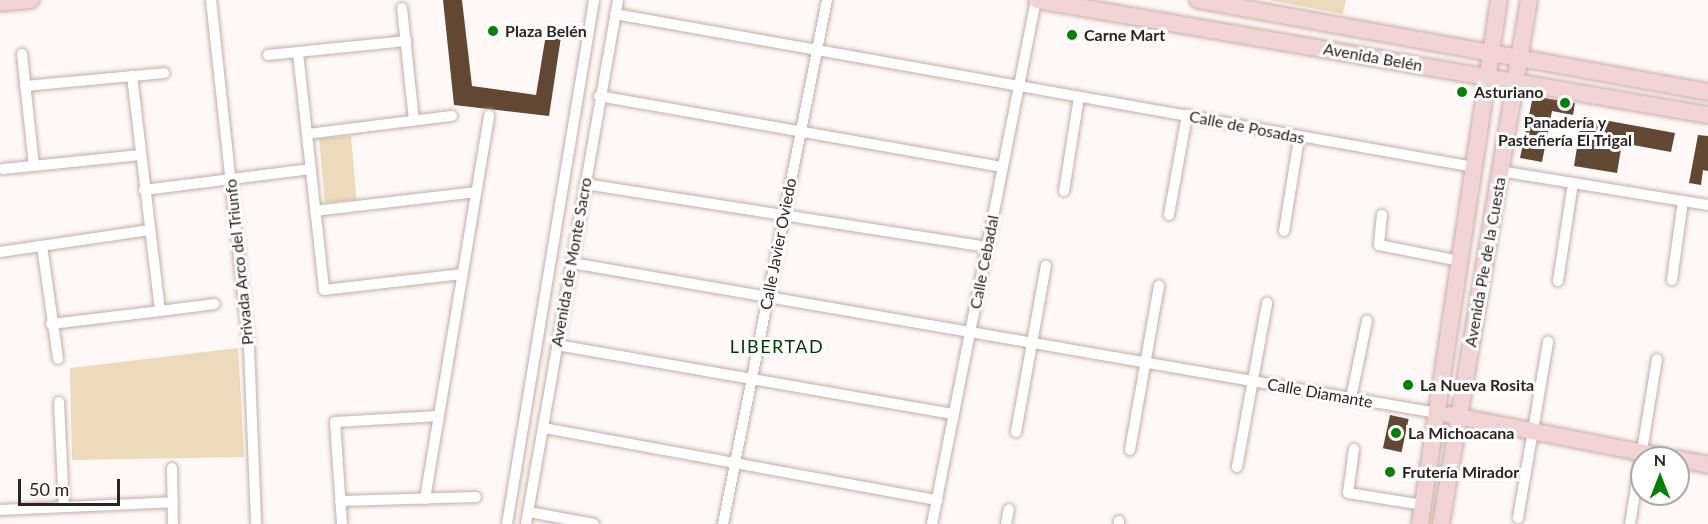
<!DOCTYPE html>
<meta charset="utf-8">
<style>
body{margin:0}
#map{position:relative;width:1708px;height:524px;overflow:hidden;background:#fef9f7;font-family:Lato,sans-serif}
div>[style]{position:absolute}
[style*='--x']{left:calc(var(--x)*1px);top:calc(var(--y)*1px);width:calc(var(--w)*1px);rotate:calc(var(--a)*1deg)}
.green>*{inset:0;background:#ecdabb;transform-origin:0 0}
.building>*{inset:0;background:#624832;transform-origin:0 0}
.roads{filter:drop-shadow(0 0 2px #c5ada4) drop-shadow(0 0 2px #c5ada4)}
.street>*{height:10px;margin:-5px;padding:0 5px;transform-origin:5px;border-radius:5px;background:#fff}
.secondary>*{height:16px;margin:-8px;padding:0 8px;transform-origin:8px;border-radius:8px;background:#f2d3d3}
.dots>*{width:16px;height:16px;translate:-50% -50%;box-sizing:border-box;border:3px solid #fff;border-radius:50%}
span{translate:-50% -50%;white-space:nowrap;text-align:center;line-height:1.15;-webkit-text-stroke:6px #fff;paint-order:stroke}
.poi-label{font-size:16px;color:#2d2320;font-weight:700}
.left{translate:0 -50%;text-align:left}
.street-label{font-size:16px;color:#2d2320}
.neighbourhood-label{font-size:18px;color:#003800;letter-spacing:1.5px}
.north{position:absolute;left:1630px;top:446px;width:60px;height:60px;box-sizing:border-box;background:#fff;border:2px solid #aba7a6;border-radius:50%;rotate:0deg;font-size:16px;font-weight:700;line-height:24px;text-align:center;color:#2d2320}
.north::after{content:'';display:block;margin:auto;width:21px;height:27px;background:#008200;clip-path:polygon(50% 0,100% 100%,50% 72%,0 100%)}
.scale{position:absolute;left:18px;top:479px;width:102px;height:27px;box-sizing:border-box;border:3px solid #2d2320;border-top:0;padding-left:8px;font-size:18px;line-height:21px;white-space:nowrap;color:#2d2320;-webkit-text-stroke:4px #fff;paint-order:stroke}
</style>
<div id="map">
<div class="green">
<i style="clip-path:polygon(1269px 0,1346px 0,1343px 14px)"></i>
<i style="left:351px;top:136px;width:64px;height:32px;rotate:85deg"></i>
<i style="clip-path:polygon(238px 348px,244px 457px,72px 460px,70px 368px)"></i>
</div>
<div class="building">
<i style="clip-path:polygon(443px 0,462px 0,472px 86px,536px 95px,546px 34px,561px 37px,549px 116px,454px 105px)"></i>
<i style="clip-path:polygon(1533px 96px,1575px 103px,1573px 115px,1552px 111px,1542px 162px,1520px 158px)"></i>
<i style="clip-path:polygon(1582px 116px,1675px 133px,1671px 152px,1622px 143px,1617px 173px,1574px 166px)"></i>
<i style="clip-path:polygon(1698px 135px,1708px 136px,1708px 171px,1703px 170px,1701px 185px,1689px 183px)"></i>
<i style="left:1390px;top:415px;width:19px;height:34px;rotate:12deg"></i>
</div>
<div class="roads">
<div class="street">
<i style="--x:211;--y:0;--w:349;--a:83.8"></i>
<i style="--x:249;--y:347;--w:177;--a:87.7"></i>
<i style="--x:402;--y:8;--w:113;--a:83.9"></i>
<i style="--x:615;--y:14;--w:873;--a:10.1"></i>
<i style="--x:298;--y:53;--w:238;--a:83.7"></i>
<i style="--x:324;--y:290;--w:139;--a:-6.6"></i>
<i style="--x:22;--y:54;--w:113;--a:83.9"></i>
<i style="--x:268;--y:55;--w:139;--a:-5.8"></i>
<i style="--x:25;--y:86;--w:140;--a:-5.3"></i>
<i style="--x:599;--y:96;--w:410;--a:10"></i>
<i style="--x:307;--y:134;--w:146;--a:-7.1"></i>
<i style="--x:3;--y:169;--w:138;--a:-5.8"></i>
<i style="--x:1500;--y:171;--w:211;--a:9.3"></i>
<i style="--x:585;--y:184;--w:407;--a:8.9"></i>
<i style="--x:144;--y:190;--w:168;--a:-7.2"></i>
<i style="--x:1064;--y:191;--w:95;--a:-80.9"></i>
<i style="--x:315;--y:211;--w:162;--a:-6.7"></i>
<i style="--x:1169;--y:215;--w:102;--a:-79.8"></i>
<i style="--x:1382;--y:215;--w:30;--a:96"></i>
<i style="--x:1379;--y:245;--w:83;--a:11.2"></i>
<i style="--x:1284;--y:231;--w:94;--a:-80.8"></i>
<i style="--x:42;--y:246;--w:114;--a:81.9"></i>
<i style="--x:0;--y:252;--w:151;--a:-8.4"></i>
<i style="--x:572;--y:263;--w:878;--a:9.84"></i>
<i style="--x:1672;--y:280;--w:80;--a:-82.1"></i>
<i style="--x:1558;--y:281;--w:99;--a:-81.3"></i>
<i style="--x:160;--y:311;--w:55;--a:-7.3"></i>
<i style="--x:51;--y:324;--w:110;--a:-6.8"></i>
<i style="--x:160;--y:311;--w:237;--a:-96.8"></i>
<i style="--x:557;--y:345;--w:403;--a:9.9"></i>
<i style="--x:1351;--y:398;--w:79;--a:-78.3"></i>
<i style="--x:59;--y:402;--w:105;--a:87.3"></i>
<i style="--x:544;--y:428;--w:400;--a:10.4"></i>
<i style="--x:1016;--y:432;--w:169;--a:-79.8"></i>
<i style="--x:1354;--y:449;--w:44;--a:97.8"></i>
<i style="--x:1348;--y:493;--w:76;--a:9.1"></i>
<i style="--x:1130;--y:450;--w:167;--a:-80"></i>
<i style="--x:1237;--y:467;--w:167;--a:-79.6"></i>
<i style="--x:172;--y:468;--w:56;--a:89"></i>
<i style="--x:425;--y:499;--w:389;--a:-80.5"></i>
<i style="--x:340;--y:501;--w:136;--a:-1.7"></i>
<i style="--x:0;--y:510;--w:173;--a:-2.6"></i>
<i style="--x:529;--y:512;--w:66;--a:10.5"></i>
<i style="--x:1518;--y:518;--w:179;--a:-80.3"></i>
<i style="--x:342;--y:524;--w:102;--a:-93.9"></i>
<i style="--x:335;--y:422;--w:104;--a:-3.3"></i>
<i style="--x:507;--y:524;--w:531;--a:-80.57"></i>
<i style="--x:526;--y:524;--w:532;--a:-80.04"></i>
<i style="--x:723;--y:524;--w:534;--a:-78.77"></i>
<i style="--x:932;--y:524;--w:534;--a:-78.77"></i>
<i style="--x:1006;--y:524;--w:15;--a:-79"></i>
<i style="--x:1119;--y:524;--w:3;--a:-90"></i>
<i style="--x:1630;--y:524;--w:167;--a:-80.7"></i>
</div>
<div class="secondary">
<i style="--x:1037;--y:0;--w:681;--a:9.73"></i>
<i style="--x:1198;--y:0;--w:518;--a:10.23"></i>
<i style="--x:0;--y:3;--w:31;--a:-6"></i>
<i style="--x:1450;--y:415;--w:223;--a:11.1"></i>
<i style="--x:1678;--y:459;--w:31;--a:11"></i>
<i style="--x:1420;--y:524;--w:530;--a:-81.43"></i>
<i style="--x:1441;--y:524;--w:531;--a:-80.47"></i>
</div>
</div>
<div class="dots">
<i style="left:493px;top:31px;background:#008200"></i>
<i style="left:1072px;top:35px;background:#008200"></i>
<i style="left:1462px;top:92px;background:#008200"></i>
<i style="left:1565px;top:103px;background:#008200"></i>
<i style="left:1408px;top:385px;background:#008200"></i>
<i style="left:1396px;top:433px;background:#008200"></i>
<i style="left:1390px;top:472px;background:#008200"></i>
</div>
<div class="poi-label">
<span class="left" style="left:505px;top:31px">Plaza Belén</span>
<span class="left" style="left:1084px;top:35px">Carne Mart</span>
<span class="left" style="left:1474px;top:92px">Asturiano</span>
<span style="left:1565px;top:131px">Panadería y<br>Pasteñería El Trigal</span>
<span class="left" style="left:1420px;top:385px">La Nueva Rosita</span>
<span class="left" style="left:1408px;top:433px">La Michoacana</span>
<span class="left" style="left:1402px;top:472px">Frutería Mirador</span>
</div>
<div class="street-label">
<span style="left:1373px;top:57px;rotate:10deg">Avenida Belén</span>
<span style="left:1247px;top:127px;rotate:11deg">Calle de Posadas</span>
<span style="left:778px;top:244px;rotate:-79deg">Calle Javier Oviedo</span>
<span style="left:239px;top:262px;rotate:-96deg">Privada Arco del Triunfo</span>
<span style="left:571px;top:262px;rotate:-80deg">Avenida de Monte Sacro</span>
<span style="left:984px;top:262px;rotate:-79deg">Calle Cebadal</span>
<span style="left:1485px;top:262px;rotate:-80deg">Avenida Pie de la Cuesta</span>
<span style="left:1320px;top:393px;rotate:10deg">Calle Diamante</span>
</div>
<div class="neighbourhood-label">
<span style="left:777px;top:346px">LIBERTAD</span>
</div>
<div class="north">N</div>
<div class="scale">50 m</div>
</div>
